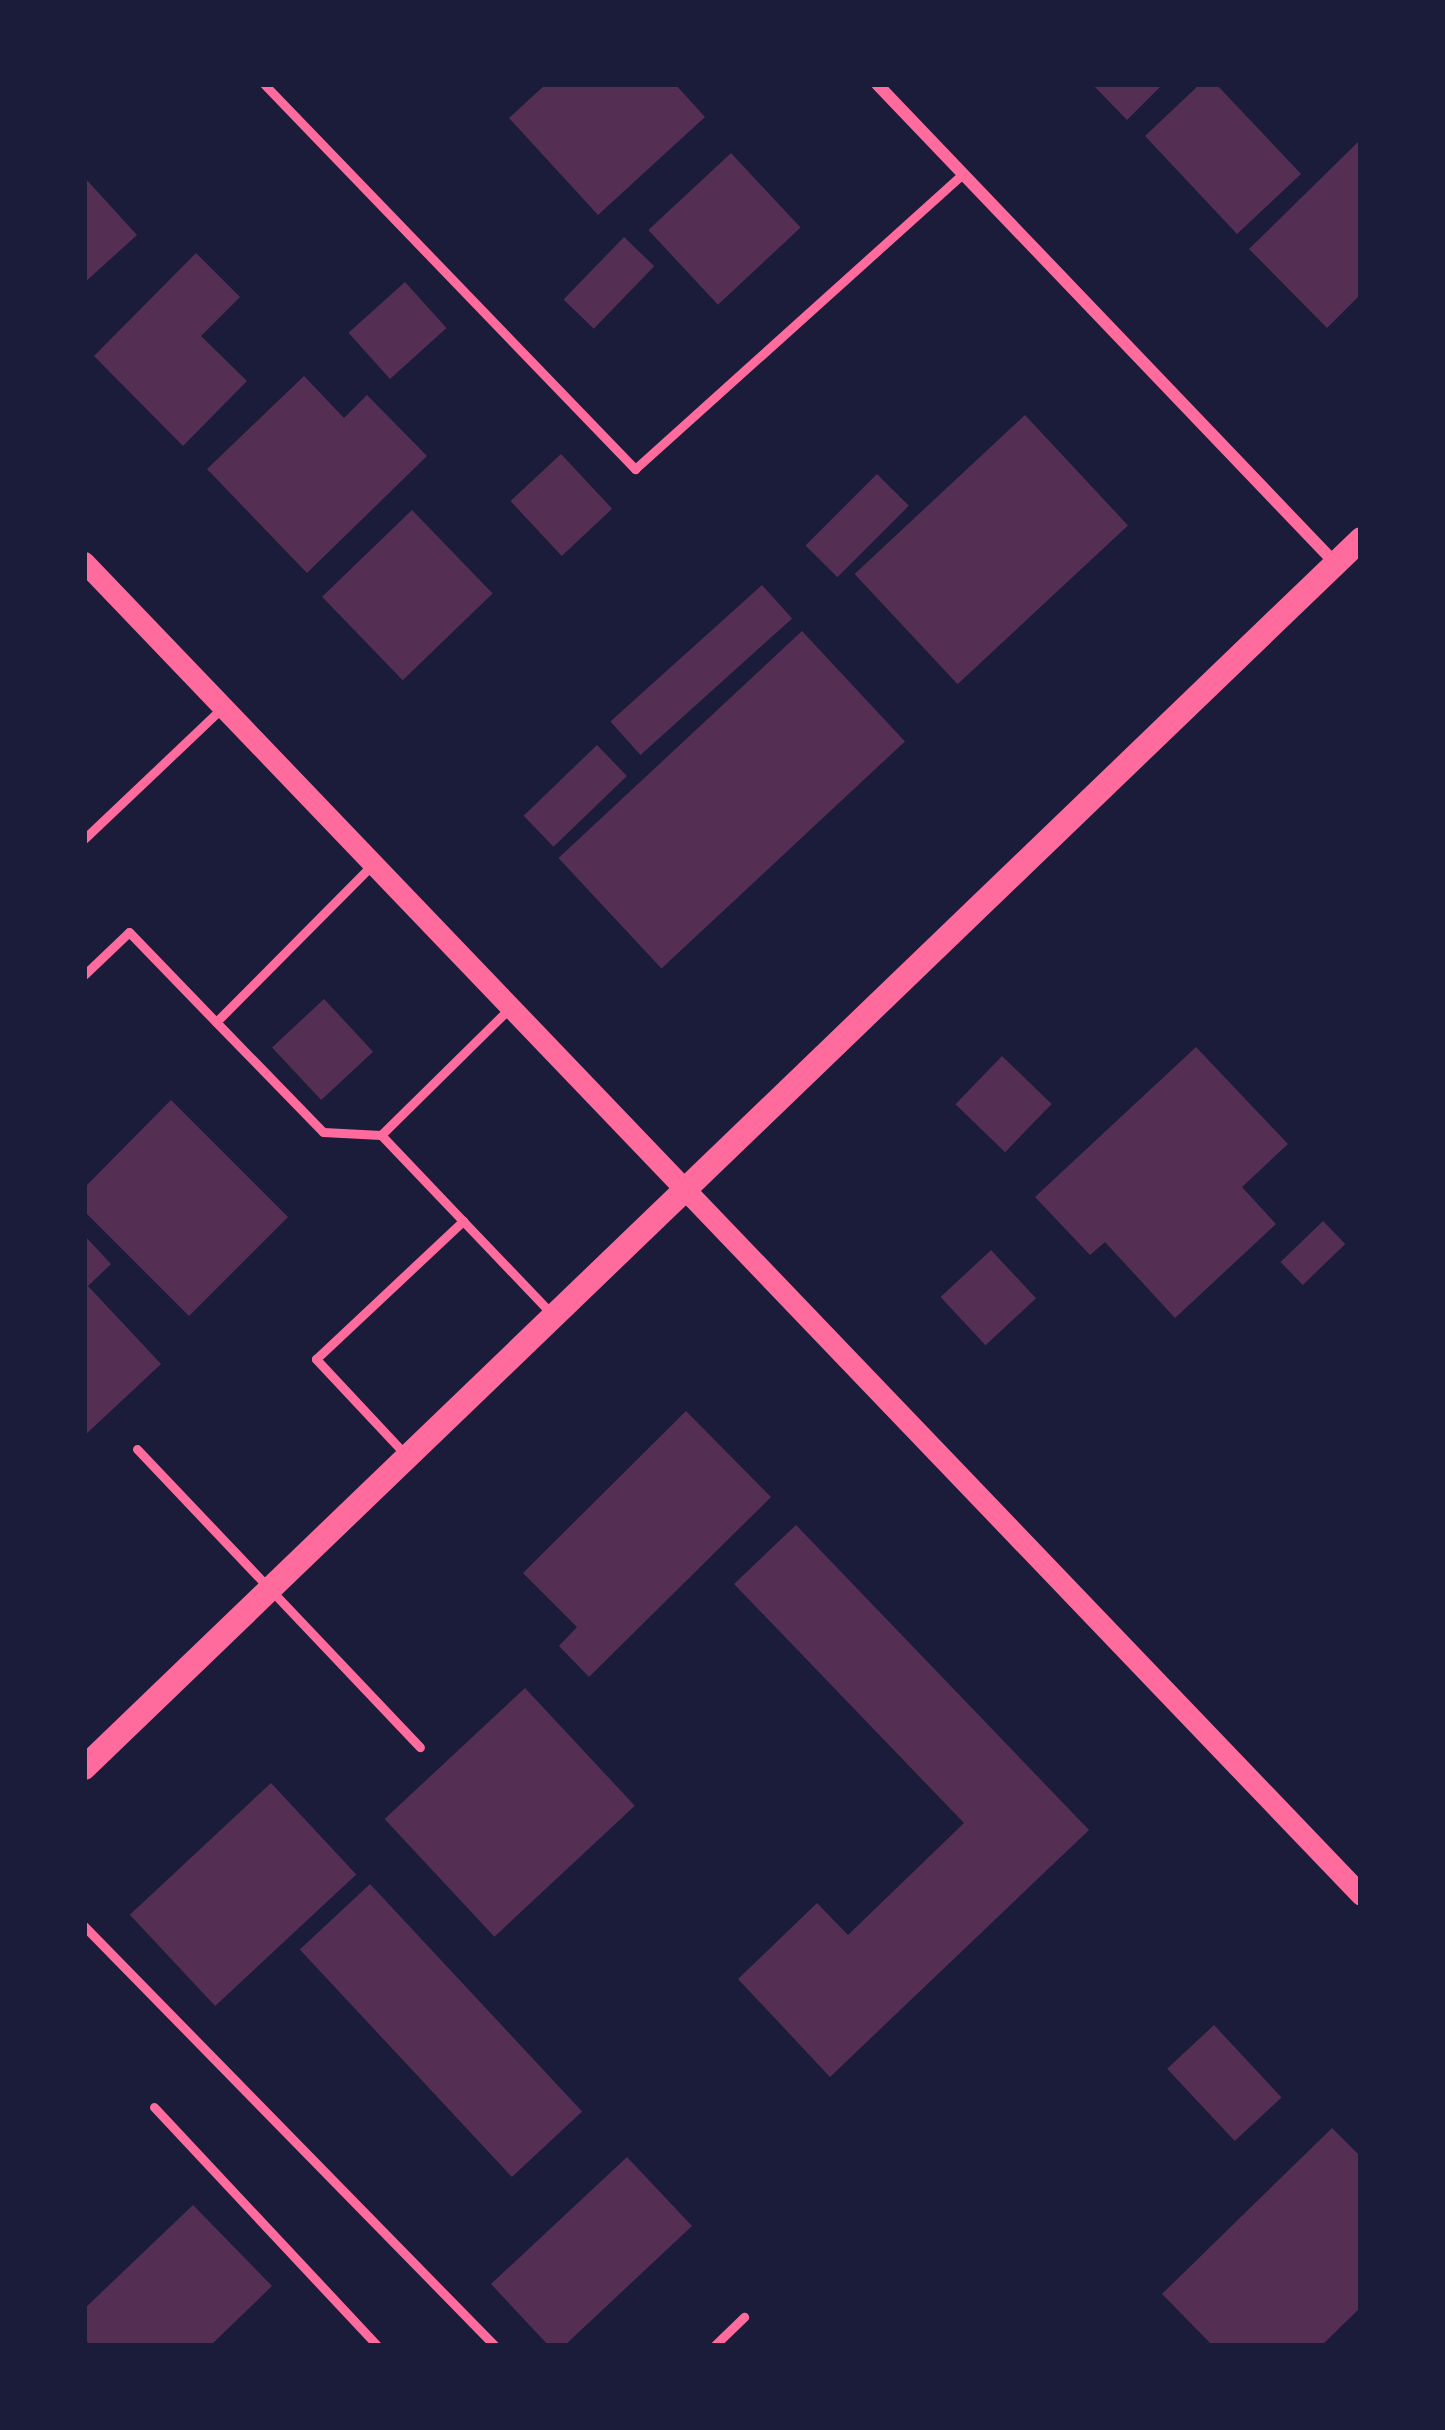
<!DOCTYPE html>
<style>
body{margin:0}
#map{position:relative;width:1445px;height:2430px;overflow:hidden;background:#1b1b3a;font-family:"Public Sans",sans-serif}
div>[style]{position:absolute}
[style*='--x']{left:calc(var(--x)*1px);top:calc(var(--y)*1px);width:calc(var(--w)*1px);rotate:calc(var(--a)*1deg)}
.building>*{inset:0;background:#542f53;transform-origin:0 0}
.service>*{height:9px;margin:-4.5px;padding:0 4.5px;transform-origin:4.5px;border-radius:4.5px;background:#ff6b9d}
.minor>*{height:12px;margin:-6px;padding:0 6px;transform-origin:6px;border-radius:6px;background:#ff6b9d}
.tertiary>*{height:21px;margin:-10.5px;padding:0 10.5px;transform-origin:10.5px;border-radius:10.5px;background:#ff6b9d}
.secondary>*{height:24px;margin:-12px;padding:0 12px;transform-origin:12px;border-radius:12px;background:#ff6b9d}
span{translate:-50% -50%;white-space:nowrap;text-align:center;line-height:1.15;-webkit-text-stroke:9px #1b1b3a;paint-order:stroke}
.frame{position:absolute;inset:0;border:87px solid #1b1b3a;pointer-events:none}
</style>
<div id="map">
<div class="building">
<i style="clip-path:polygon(546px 84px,675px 84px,705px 117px,598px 215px,509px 118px)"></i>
<i style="clip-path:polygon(1092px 84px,1163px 84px,1127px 120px)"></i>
<i style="clip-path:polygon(1200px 84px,1216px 84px,1301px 174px,1237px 234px,1145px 136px)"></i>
<i style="clip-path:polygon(1361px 139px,1361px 294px,1327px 328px,1249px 249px)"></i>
<i style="left:731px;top:153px;width:102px;height:113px;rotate:47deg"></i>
<i style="clip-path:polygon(84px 177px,137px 235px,84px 283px)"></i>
<i style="left:624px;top:237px;width:42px;height:87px;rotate:44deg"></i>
<i style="clip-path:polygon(196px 253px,240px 297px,201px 336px,247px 381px,183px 446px,94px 356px)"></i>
<i style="left:405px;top:282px;width:62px;height:76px;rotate:48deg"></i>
<i style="clip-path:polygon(304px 376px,344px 418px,367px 395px,427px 456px,307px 573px,207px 469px)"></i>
<i style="left:1025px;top:415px;width:151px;height:233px;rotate:47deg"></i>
<i style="left:561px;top:454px;width:75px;height:69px;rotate:47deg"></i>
<i style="left:877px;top:474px;width:45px;height:101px;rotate:45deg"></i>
<i style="left:412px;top:510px;width:116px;height:125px;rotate:46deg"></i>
<i style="left:762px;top:585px;width:45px;height:204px;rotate:48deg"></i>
<i style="left:802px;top:631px;width:151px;height:333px;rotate:47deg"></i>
<i style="left:597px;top:745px;width:43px;height:102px;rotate:46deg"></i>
<i style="left:324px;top:999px;width:72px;height:71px;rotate:47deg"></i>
<i style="clip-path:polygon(1196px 1047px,1288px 1144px,1242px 1187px,1276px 1224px,1175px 1318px,1105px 1242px,1090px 1255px,1035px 1197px)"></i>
<i style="left:1002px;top:1056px;width:69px;height:67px;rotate:44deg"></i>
<i style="clip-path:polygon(171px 1100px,288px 1217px,189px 1316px,84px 1211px,84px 1188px)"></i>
<i style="left:1323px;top:1221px;width:32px;height:59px;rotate:46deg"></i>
<i style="clip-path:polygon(84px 1235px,111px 1264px,88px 1286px,161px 1364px,84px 1436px)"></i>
<i style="left:991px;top:1250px;width:66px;height:69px;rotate:47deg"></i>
<i style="clip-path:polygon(686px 1411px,771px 1497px,589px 1677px,559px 1646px,577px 1627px,523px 1573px)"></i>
<i style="clip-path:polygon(796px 1525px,1089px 1830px,830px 2077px,738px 1979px,817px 1903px,848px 1935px,964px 1823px,734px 1584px)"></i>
<i style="left:525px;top:1688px;width:161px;height:192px;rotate:47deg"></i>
<i style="left:271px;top:1783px;width:125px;height:193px;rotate:47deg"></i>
<i style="left:370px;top:1884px;width:311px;height:96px;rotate:47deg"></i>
<i style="left:1214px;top:2025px;width:99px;height:64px;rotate:47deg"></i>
<i style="clip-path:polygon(1332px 2128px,1361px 2157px,1361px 2307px,1321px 2346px,1213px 2346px,1162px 2294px)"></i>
<i style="clip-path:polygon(627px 2157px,692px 2226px,564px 2346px,549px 2346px,491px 2284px)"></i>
<i style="clip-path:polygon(193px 2205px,272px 2286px,210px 2346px,91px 2346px,84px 2338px,84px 2309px)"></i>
</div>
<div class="service">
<i style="--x:264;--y:84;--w:535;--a:46.06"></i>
<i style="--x:635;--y:469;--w:441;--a:-42"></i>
<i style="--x:84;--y:839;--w:192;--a:-43.5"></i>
<i style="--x:372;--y:865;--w:221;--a:134.8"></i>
<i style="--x:216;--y:1022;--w:153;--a:45.8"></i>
<i style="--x:323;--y:1132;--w:58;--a:3"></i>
<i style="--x:84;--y:975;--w:62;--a:-43.7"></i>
<i style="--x:129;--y:932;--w:125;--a:46"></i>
<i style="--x:463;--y:1221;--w:119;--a:-133.6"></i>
<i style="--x:381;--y:1135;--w:181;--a:-44.6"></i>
<i style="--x:137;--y:1449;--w:411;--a:46.5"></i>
<i style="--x:404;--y:1453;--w:129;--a:-133.1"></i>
<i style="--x:316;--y:1359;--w:202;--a:-43.2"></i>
<i style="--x:463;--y:1221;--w:126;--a:46.3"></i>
<i style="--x:84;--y:1926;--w:588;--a:45.62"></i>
<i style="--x:154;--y:2107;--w:328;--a:46.9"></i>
<i style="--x:714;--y:2346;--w:42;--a:-44"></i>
</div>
<div class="minor">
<i style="--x:877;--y:84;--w:663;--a:46.28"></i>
</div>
<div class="tertiary">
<i style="--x:84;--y:562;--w:1846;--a:46.23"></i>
</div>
<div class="secondary">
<i style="--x:84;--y:1768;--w:1772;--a:-43.9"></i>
</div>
<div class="frame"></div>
</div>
